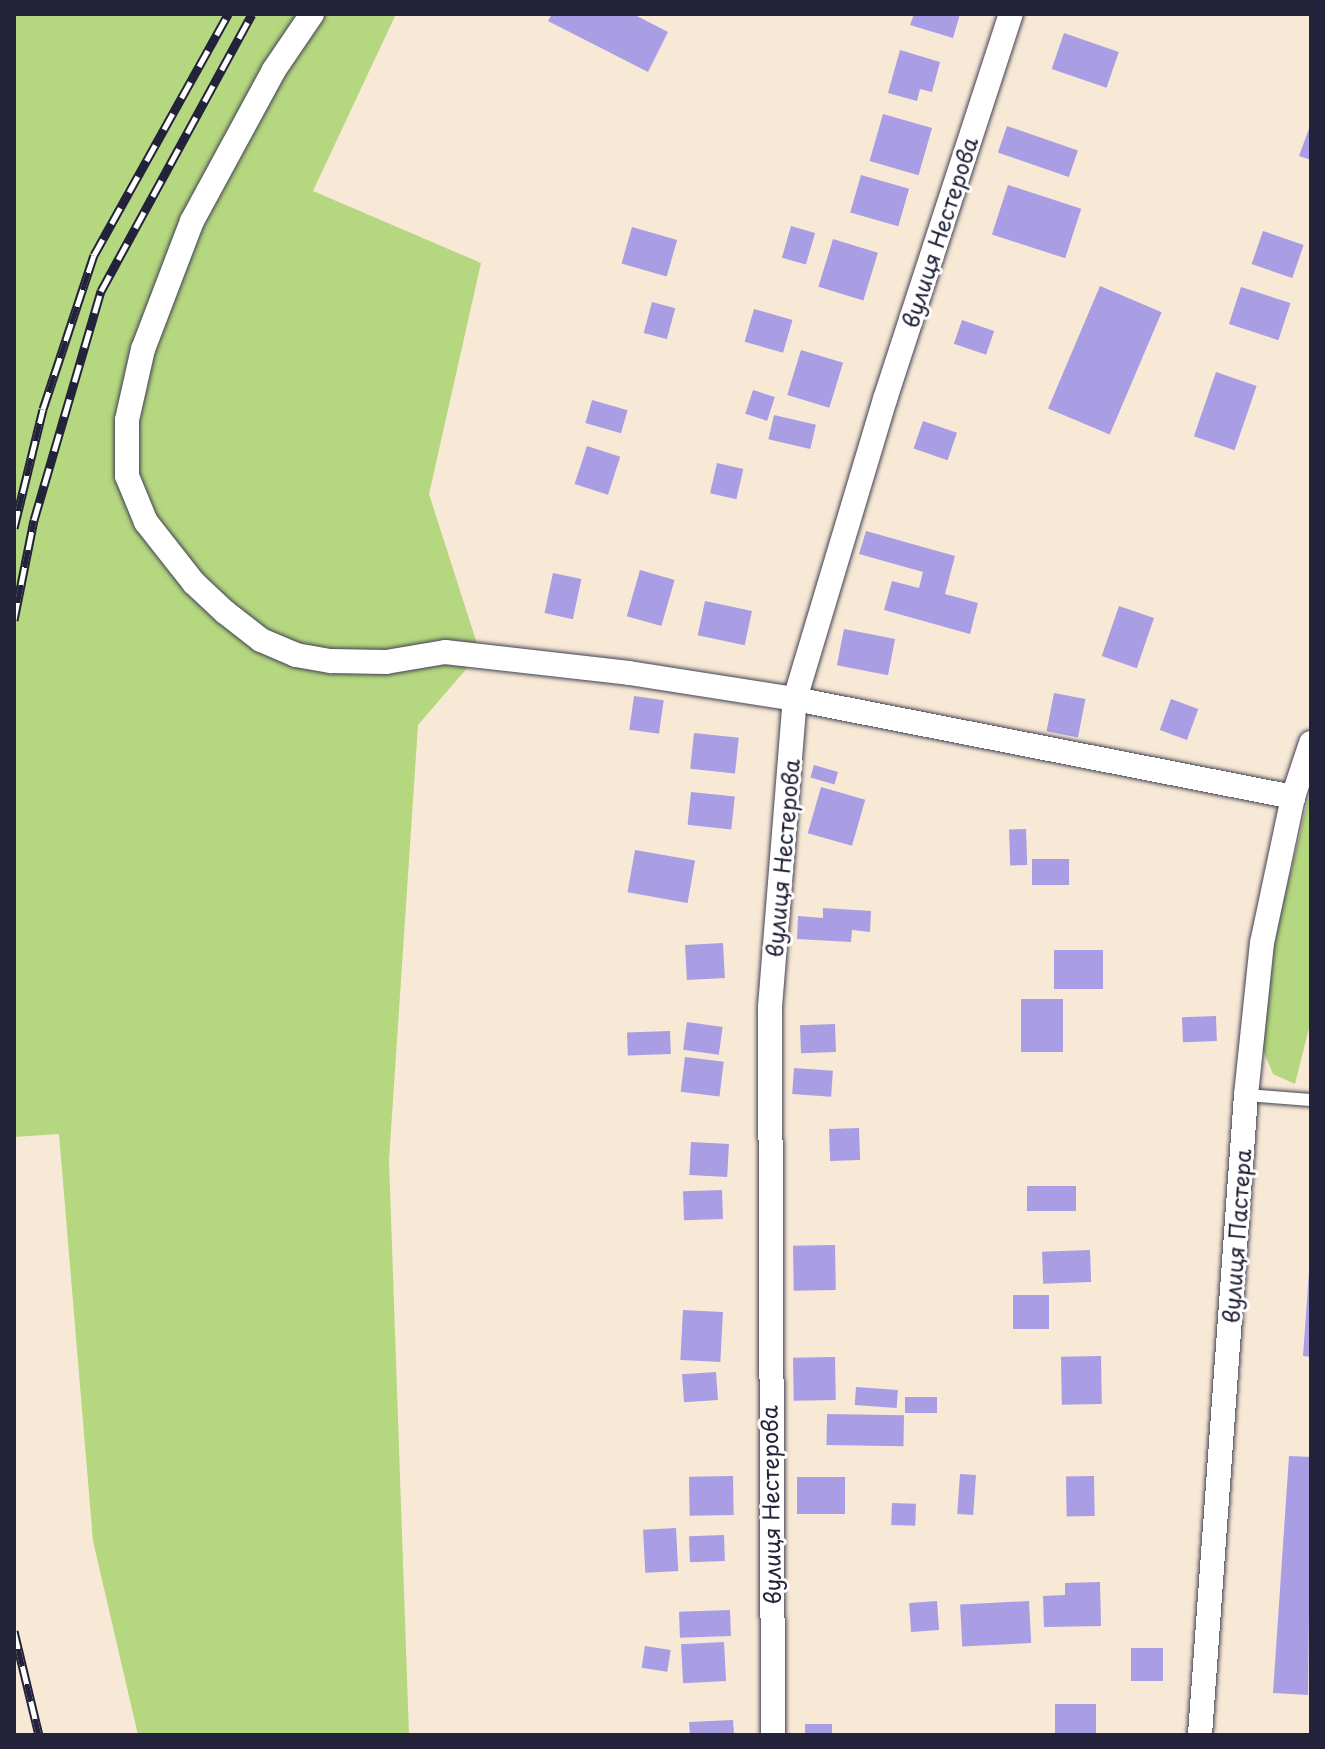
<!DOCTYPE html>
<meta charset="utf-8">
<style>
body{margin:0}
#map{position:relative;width:1325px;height:1749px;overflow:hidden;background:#f8e9d6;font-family:"Playpen Sans",sans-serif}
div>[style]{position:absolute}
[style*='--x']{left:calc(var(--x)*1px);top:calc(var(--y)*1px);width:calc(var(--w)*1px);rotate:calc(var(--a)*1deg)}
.green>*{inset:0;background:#b5d77f}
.building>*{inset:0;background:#a99de4;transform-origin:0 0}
.roads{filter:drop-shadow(0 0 2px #424052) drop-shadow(0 0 2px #424052)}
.service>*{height:12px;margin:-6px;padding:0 6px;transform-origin:6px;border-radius:6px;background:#fff}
.minor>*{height:24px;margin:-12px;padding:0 12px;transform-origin:12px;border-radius:12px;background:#fff}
.rail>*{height:9px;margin-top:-4.5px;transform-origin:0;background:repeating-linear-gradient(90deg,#fff 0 18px,#22223b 0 36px);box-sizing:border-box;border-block:2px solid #22223b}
span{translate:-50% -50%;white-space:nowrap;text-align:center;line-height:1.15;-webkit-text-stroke:6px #fff;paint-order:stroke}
.street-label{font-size:22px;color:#22223b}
.frame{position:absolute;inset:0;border:16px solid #22223b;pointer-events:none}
</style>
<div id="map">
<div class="green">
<i style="clip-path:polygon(14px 14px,396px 14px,313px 191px,481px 263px,429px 494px,480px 653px,418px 725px,389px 1160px,409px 1735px,138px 1735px,93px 1541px,59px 1134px,14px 1137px)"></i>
<i style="clip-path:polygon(1311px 788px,1311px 1020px,1295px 1084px,1273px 1074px,1262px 1048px,1272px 949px)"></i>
</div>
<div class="building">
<i style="clip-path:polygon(552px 14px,633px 14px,668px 32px,648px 72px,548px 21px)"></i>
<i style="clip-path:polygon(914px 14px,960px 14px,953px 38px,910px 25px)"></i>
<i style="left:1064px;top:33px;width:58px;height:38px;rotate:19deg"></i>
<i style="clip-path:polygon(900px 50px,940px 62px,932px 92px,920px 89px,917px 101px,888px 93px)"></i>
<i style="left:883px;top:114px;width:51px;height:49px;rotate:16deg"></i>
<i style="clip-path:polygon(1311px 123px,1311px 160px,1299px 156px)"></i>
<i style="left:1007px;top:126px;width:75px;height:28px;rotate:19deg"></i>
<i style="left:861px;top:175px;width:50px;height:39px;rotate:16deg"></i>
<i style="left:1008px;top:185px;width:77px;height:52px;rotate:18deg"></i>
<i style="left:791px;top:226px;width:25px;height:33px;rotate:16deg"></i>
<i style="left:632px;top:227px;width:47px;height:38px;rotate:16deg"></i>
<i style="left:1263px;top:231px;width:43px;height:35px;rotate:19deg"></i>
<i style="left:833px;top:239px;width:47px;height:50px;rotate:17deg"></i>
<i style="left:1100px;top:286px;width:67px;height:133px;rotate:23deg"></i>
<i style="left:1241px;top:287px;width:52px;height:39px;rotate:18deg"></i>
<i style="left:652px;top:302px;width:24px;height:32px;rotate:15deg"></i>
<i style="left:754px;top:309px;width:40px;height:34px;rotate:16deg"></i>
<i style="left:962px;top:320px;width:34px;height:25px;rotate:19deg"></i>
<i style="left:801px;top:350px;width:44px;height:47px;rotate:17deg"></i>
<i style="left:1216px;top:372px;width:43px;height:68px;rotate:19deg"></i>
<i style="left:753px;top:390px;width:23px;height:25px;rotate:18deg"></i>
<i style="left:592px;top:400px;width:37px;height:24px;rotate:16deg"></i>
<i style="left:774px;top:415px;width:43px;height:25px;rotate:13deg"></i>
<i style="left:923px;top:421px;width:36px;height:29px;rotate:19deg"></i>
<i style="left:587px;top:446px;width:35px;height:40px;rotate:18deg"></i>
<i style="left:717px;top:463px;width:27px;height:31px;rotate:13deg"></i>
<i style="clip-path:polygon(866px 531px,955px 556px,945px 594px,978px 603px,970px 634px,884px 610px,892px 581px,919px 588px,923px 572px,859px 554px)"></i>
<i style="left:640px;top:570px;width:36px;height:48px;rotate:16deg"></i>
<i style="left:553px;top:573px;width:29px;height:41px;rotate:12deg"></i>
<i style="left:705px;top:601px;width:48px;height:35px;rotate:12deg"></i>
<i style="left:1119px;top:606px;width:37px;height:53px;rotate:19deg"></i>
<i style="left:844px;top:629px;width:52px;height:37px;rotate:11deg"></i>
<i style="left:1054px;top:693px;width:32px;height:39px;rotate:11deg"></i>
<i style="left:634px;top:696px;width:30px;height:34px;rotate:8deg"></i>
<i style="left:1171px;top:699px;width:29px;height:33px;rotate:20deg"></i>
<i style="left:694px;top:733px;width:45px;height:36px;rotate:6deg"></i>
<i style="left:814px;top:765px;width:25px;height:13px;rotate:16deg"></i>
<i style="left:821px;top:787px;width:46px;height:48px;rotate:16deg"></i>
<i style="left:691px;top:792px;width:44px;height:33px;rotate:6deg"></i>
<i style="left:1026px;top:829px;width:36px;height:17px;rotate:88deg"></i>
<i style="left:635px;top:850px;width:61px;height:43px;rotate:10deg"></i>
<i style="left:1069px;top:859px;width:26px;height:37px;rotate:90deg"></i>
<i style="clip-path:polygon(823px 908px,871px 911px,870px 932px,852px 930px,851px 942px,797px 939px,798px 916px,823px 918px)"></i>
<i style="left:723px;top:943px;width:35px;height:38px;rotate:87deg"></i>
<i style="left:1054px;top:950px;width:49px;height:39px"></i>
<i style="left:1063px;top:999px;width:53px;height:42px;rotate:90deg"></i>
<i style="left:1216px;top:1016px;width:25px;height:34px;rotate:88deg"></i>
<i style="left:687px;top:1022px;width:36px;height:28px;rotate:8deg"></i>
<i style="left:835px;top:1024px;width:28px;height:35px;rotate:88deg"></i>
<i style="left:670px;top:1031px;width:23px;height:43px;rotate:88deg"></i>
<i style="left:685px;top:1057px;width:39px;height:35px;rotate:7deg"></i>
<i style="left:794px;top:1068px;width:39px;height:26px;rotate:4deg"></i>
<i style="left:859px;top:1128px;width:32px;height:30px;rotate:88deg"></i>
<i style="left:691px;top:1142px;width:38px;height:33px;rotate:3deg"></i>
<i style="left:1076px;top:1186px;width:25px;height:49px;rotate:90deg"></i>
<i style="left:722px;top:1190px;width:29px;height:39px;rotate:88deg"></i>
<i style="left:835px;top:1245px;width:45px;height:42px;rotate:89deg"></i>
<i style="left:1090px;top:1250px;width:32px;height:48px;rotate:88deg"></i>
<i style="clip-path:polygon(1309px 1272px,1311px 1273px,1311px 1357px,1303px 1356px)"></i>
<i style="left:1049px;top:1295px;width:34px;height:36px;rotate:90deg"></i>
<i style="left:683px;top:1310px;width:40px;height:50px;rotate:3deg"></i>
<i style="left:1101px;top:1356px;width:48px;height:40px;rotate:89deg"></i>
<i style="left:835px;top:1357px;width:43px;height:42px;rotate:89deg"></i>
<i style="left:716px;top:1372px;width:28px;height:34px;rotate:86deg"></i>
<i style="left:856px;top:1387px;width:42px;height:18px;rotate:4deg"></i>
<i style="left:937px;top:1397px;width:16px;height:32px;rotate:90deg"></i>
<i style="left:827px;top:1414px;width:77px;height:31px;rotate:1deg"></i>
<i style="clip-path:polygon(1289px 1456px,1311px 1457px,1308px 1695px,1273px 1693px)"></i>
<i style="left:960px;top:1474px;width:16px;height:40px;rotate:4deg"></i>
<i style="left:733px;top:1476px;width:39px;height:44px;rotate:89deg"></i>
<i style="left:1094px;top:1476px;width:40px;height:28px;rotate:89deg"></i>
<i style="left:845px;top:1477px;width:37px;height:48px;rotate:90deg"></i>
<i style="left:892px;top:1503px;width:24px;height:22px;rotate:2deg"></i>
<i style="left:676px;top:1528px;width:43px;height:33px;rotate:87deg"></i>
<i style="left:724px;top:1535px;width:26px;height:35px;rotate:88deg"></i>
<i style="clip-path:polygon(1100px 1582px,1101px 1626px,1044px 1627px,1043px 1596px,1065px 1595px,1065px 1583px)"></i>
<i style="left:937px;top:1601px;width:29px;height:28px;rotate:86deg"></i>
<i style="left:1029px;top:1601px;width:42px;height:69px;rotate:87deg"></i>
<i style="left:730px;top:1610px;width:26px;height:51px;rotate:88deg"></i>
<i style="left:724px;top:1642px;width:39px;height:43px;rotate:87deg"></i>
<i style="left:645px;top:1646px;width:26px;height:22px;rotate:9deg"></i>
<i style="left:1131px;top:1648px;width:32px;height:33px"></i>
<i style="left:1055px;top:1704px;width:41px;height:31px"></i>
<i style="clip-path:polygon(733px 1720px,734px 1735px,690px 1735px,689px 1722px)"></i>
<i style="left:832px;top:1724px;width:11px;height:27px;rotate:90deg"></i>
</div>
<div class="roads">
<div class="service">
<i style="--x:1246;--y:1095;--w:65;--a:4.4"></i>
</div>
<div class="minor">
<i style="--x:312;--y:14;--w:68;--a:124.2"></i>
<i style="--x:274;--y:70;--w:172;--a:118.5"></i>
<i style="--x:192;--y:221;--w:137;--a:110.9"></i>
<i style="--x:143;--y:349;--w:73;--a:102.7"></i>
<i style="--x:127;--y:420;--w:56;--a:90"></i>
<i style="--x:127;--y:476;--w:50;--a:67.6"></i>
<i style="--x:146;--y:522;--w:78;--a:51.8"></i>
<i style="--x:194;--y:583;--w:42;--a:43.1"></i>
<i style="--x:225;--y:612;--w:46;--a:37.9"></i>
<i style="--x:261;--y:640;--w:38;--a:23"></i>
<i style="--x:296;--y:655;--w:36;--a:10"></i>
<i style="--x:331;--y:661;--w:55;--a:1"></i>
<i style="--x:386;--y:662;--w:60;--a:-9.6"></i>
<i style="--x:445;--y:652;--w:185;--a:6.5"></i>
<i style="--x:629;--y:673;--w:168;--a:8.9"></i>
<i style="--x:795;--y:699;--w:508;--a:11.13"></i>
<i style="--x:773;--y:1735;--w:728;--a:-90.24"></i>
<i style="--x:770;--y:1007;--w:309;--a:-85.4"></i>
<i style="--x:795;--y:699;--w:313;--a:-73.3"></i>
<i style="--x:885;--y:399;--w:405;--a:-71.9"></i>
<i style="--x:1200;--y:1735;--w:642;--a:-85.89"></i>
<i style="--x:1246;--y:1095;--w:153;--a:-84"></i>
<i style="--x:1262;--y:943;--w:149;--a:-78"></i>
<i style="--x:1293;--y:797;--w:57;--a:-71.6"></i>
</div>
</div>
<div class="rail">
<i style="--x:14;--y:528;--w:122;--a:-76.3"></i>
<i style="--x:43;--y:409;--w:162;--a:-71.7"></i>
<i style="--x:94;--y:255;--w:276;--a:-60.9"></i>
<i style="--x:14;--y:620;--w:102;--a:-78.7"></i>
<i style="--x:34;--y:520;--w:239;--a:-73.7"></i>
<i style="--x:101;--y:291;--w:315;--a:-61.4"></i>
<i style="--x:14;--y:1631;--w:107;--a:76.5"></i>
</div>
<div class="street-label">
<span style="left:939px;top:232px;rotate:-72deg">вулиця Нестерова</span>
<span style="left:782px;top:858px;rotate:-85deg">вулиця Нестерова</span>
<span style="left:1236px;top:1236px;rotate:-86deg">вулиця Пастера</span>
<span style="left:770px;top:1505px;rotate:-91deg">вулиця Нестерова</span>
</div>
<div class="frame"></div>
</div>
